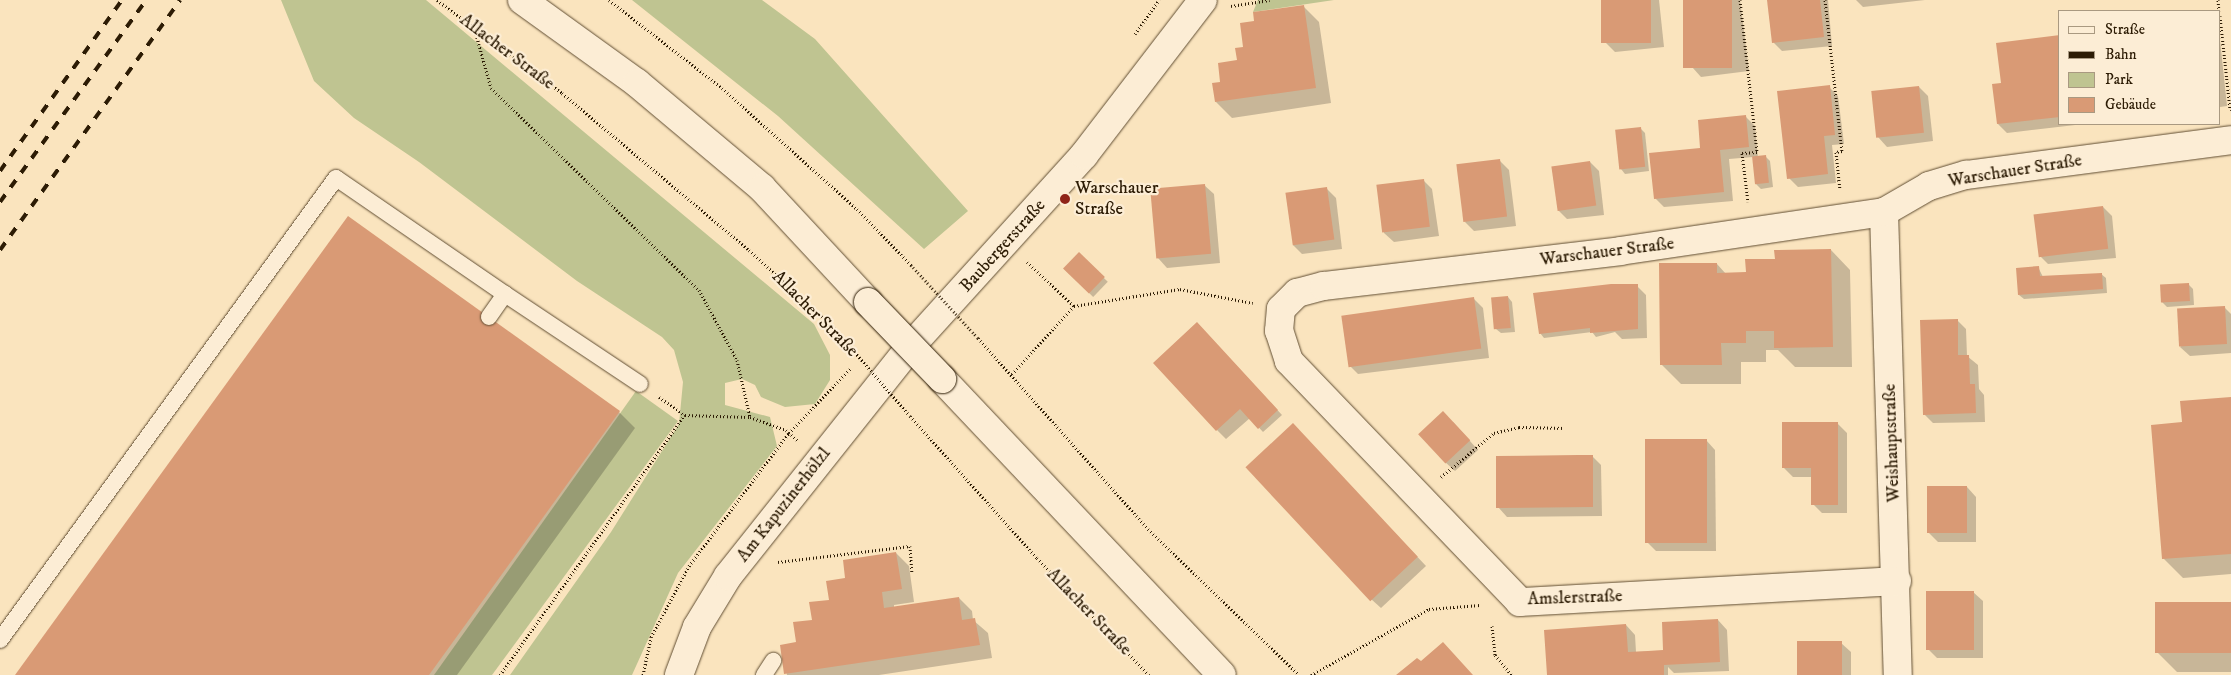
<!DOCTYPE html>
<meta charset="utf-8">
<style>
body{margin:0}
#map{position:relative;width:2231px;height:675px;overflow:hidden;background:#fae4be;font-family:"IM FELL DW Pica",serif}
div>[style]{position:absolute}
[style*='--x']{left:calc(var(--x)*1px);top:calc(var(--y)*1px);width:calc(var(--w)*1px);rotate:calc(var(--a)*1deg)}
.green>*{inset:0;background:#bfc491}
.shadow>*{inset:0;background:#0003;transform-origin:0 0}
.building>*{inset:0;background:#d99a75;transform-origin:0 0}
.path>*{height:3px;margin-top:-1.5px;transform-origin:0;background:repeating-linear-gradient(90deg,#2c1b04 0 1px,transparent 0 3.5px)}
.roads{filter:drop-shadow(0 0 1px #604d32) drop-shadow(0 0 1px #604d32)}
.service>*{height:16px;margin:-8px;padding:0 8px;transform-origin:8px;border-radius:8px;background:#fcedd5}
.minor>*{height:28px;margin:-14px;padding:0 14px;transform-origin:14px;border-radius:14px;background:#fcedd5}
.tertiary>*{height:28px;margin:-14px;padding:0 14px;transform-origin:14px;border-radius:14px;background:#fcedd5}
.secondary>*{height:28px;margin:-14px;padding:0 14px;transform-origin:14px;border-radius:14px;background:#fcedd5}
.rail>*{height:4px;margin-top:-2px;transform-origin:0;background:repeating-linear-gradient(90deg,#2c1b04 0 9px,transparent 0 18px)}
.path-bridge>*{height:3px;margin-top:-1.5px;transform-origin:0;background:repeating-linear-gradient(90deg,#2c1b04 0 1px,transparent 0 3.5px)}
.bridges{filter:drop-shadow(0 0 1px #2c1b04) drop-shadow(0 0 1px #2c1b04)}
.secondary-bridge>*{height:28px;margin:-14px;padding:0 14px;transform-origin:14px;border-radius:14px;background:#fcedd5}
.dots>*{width:14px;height:14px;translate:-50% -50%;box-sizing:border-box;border:2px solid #fcedd5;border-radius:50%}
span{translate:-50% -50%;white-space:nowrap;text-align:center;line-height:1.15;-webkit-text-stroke:4.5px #fcedd5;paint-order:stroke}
.street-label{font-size:18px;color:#2c1b04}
.poi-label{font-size:18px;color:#2c1b04}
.left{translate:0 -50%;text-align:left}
.legend{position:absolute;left:2058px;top:10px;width:162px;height:115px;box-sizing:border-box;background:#fcedd5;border:1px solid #a99981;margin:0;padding:6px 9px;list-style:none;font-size:15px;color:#2c1b04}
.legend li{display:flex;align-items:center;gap:10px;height:25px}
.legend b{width:25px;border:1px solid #a99981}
</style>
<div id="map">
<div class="green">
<i style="clip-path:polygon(281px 0,426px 0,814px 324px,830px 355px,830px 380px,815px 404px,785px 407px,761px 397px,755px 385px,742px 379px,725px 383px,725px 405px,770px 417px,777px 446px,678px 573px,632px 675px,510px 675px,611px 532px,679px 424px,683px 382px,674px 350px,662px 337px,577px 281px,419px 162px,354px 118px,314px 81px)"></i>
<i style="clip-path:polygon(632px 0,762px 0,815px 39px,968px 211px,924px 249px,778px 116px)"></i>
<i style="clip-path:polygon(1258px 0,1334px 0,1253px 12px)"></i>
<i style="clip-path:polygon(636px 391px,678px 421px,492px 675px,434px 675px)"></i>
</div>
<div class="shadow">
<i style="clip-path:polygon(1602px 0,1659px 0,1664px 47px,1615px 52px,1606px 43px)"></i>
<i style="clip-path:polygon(1684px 0,1740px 0,1749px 71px,1701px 77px,1692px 67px)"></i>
<i style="clip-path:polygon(1769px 0,1828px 0,1832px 46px,1782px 51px,1773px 42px)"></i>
<i style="clip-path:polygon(1856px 0,1925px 0,1863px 7px)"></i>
<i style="clip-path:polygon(1303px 6px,1319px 22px,1331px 103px,1232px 118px,1216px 102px,1222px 83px,1238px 61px,1256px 22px)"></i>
<i style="clip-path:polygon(2060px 36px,2060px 124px,2084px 124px,2007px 133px,1998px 124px,2002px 84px)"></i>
<i style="clip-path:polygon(2220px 40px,2227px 106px,2220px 107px)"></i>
<i style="clip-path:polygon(1829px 87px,1838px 96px,1844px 144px,1832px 145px,1836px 183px,1798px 187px,1789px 178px)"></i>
<i style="clip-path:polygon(1919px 87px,1928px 96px,1933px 141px,1887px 147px,1878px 137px)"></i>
<i style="clip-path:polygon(1746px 117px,1755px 126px,1758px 158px,1766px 157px,1770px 161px,1773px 187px,1761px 189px,1756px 184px,1753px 157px,1729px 159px,1733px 201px,1664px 207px,1655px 198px,1702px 149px)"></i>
<i style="clip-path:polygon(1640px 128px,1645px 133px,1649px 171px,1625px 174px,1621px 169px)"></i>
<i style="clip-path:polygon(1499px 160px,1509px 170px,1516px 226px,1474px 231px,1465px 222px)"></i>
<i style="clip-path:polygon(1590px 162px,1599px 171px,1604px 215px,1567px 219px,1558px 210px)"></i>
<i style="clip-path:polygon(1423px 180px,1432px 189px,1439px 236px,1394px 242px,1384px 233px,1378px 186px)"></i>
<i style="clip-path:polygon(1204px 185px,1214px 194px,1220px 263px,1167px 268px,1158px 258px)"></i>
<i style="clip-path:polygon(1327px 189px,1336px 198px,1342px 249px,1302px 254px,1293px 245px)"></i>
<i style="clip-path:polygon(2103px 207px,2112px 216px,2116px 258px,2048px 264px,2039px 255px)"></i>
<i style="clip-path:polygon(348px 217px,619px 412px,635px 428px,457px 675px,17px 675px)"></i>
<i style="clip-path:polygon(1831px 250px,1850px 270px,1852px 367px,1795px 367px,1778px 350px,1766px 350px,1766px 362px,1741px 362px,1741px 384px,1681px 384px,1662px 365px,1717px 264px,1726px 274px,1747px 273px,1776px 260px)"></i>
<i style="left:1079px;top:254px;width:40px;height:21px;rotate:44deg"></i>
<i style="clip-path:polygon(2038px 267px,2043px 277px,2101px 274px,2106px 278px,2107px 293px,2024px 299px,2019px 295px)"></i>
<i style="clip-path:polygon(2189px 285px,2193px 289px,2194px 305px,2167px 307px,2162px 302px)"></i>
<i style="clip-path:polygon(1637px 286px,1646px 295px,1647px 338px,1622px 339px,1615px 332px,1596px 337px,1592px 332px,1544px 338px,1540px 333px)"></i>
<i style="clip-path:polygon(1508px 297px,1512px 302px,1515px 332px,1501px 333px,1496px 329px)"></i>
<i style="clip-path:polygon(1474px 299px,1483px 308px,1489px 358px,1358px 374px,1349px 365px)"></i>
<i style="clip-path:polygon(2224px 307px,2231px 314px,2231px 353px,2190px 356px,2180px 347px)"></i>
<i style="clip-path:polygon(1957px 320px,1966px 329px,1967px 356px,1978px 365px,1979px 389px,1984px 395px,1985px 422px,1933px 423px,1924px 414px)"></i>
<i style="clip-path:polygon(1206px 333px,1282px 415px,1263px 432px,1250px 418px,1226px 439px,1217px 430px)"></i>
<i style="clip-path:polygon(2231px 398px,2231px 574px,2183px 578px,2163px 558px)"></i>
<i style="clip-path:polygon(1453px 422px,1478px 450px,1455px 471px,1445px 462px)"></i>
<i style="clip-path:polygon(1837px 423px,1847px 433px,1847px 513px,1822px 513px,1813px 504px,1813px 477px,1793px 477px,1784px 468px)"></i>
<i style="clip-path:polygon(1302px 434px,1426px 566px,1381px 608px,1371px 599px)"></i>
<i style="clip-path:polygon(1706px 440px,1715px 450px,1716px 551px,1656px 551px,1647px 542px)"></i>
<i style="clip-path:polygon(1592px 456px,1601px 465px,1602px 516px,1507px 517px,1498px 507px)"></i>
<i style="clip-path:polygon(1967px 487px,1976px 497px,1976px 542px,1938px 542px,1928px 532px)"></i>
<i style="clip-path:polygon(896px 553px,909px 566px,914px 602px,894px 605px,894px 608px,959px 598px,972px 611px,973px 620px,988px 633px,992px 658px,879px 675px,787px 675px,781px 646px,798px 643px,847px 579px)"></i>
<i style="clip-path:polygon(1973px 592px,1983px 601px,1983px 658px,1937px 658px,1928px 649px)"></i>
<i style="clip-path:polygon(2231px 604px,2231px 672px,2177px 672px,2157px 652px)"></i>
<i style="clip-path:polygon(1718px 620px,1727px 630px,1729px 671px,1674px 673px,1668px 667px,1668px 675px,1548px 675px,1626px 625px,1635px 635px,1636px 652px,1664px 651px)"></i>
<i style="clip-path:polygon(1841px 643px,1851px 652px,1851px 675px,1798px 675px)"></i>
</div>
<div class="building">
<i style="left:1601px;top:0;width:50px;height:43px"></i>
<i style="left:1683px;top:0;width:49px;height:68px"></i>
<i style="clip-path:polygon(1767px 0,1820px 0,1824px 37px,1772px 43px)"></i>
<i style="clip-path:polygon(1304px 5px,1316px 88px,1215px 102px,1212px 83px,1220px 82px,1218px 63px,1237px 60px,1235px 48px,1243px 47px,1240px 23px,1254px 21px,1253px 12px)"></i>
<i style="clip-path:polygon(2060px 35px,2060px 117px,1997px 124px,1992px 84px,2001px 83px,1996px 43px)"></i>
<i style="clip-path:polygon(1830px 85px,1835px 135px,1824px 136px,1828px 174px,1787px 179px,1777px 91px)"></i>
<i style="left:1919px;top:86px;width:47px;height:48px;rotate:84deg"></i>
<i style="clip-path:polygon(1746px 115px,1749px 147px,1720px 150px,1724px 192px,1654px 199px,1649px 153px,1700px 148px,1698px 120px)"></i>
<i style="left:1641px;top:127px;width:40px;height:26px;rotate:84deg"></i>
<i style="left:1766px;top:155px;width:28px;height:14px;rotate:84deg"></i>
<i style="left:1500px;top:159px;width:58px;height:44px;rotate:83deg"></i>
<i style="left:1590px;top:161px;width:45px;height:39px;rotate:82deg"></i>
<i style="left:1424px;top:179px;width:48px;height:48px;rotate:83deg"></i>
<i style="left:1205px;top:184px;width:70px;height:55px;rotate:85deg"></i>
<i style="left:1327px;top:187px;width:53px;height:42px;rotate:82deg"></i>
<i style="left:2103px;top:206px;width:43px;height:70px;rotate:83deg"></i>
<i style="clip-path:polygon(348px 216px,620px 411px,429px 675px,15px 675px)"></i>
<i style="clip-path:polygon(1831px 249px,1833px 347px,1774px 348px,1774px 331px,1746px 331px,1746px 343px,1721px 343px,1722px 365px,1660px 365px,1659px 263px,1717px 263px,1717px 273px,1746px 272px,1745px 259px,1775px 259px,1774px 250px)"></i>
<i style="left:1079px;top:252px;width:36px;height:23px;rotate:44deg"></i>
<i style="clip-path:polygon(2039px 266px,2040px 276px,2102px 273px,2103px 289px,2018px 295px,2016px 268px)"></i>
<i style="left:2189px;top:283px;width:18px;height:29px;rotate:87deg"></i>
<i style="clip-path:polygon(1611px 284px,1638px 284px,1638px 329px,1590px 333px,1590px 328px,1539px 334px,1533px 293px)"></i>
<i style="left:1508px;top:296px;width:32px;height:17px;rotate:85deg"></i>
<i style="left:1474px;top:297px;width:52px;height:134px;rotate:82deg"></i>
<i style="left:2225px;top:306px;width:38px;height:48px;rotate:87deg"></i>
<i style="clip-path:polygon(1958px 319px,1958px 355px,1969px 355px,1970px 384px,1975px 384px,1976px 413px,1923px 415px,1920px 320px)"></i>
<i style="clip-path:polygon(1197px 322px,1278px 410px,1258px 429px,1240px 409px,1216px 431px,1153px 363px)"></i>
<i style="clip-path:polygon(2231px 397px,2231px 554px,2162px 559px,2151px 425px,2182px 422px,2180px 401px)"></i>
<i style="left:1443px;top:411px;width:40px;height:34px;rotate:47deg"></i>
<i style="clip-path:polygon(1782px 422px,1838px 422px,1838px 505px,1811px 505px,1811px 468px,1782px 468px)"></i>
<i style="left:1293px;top:423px;width:183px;height:65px;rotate:47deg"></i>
<i style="left:1645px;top:439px;width:62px;height:104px"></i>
<i style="clip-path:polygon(1578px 455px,1593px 455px,1593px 507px,1496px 508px,1496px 456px)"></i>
<i style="left:1927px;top:486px;width:40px;height:47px"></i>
<i style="clip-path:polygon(896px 552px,902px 589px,882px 592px,884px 608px,959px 597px,962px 620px,975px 618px,980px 645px,784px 674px,780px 645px,796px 642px,793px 622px,812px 620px,809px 602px,829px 600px,826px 581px,845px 578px,843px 560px)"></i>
<i style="left:1926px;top:591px;width:48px;height:59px"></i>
<i style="left:2155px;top:602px;width:76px;height:51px"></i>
<i style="clip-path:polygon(1718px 619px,1720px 662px,1664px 665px,1664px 675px,1547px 675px,1544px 630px,1626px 624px,1628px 652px,1648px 651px,1663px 650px,1662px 622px)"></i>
<i style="left:1842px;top:641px;width:34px;height:45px;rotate:90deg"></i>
<i style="clip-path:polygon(1443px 642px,1473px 675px,1396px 675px,1417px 658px,1421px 661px)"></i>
</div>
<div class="path">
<i style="--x:437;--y:0;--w:156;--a:36.6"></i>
<i style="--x:562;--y:93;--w:244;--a:40"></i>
<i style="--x:749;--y:250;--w:115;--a:42.5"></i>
<i style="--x:609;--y:0;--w:143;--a:37.9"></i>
<i style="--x:722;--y:88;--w:181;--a:41.9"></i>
<i style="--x:857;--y:209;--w:78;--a:46"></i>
<i style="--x:1740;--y:0;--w:153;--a:83.6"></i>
<i style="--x:1757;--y:152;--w:15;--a:176"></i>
<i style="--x:1742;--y:153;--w:49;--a:83"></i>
<i style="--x:1825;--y:0;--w:152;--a:83.6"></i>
<i style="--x:1842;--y:151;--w:6;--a:171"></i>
<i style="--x:1836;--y:152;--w:36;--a:84"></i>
<i style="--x:2218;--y:0;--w:11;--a:85"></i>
<i style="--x:1231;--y:6;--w:39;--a:-9"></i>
<i style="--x:2220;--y:16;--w:95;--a:83.9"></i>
<i style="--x:474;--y:27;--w:63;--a:74.4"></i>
<i style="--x:491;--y:88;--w:290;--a:44.2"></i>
<i style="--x:699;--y:290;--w:80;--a:61.5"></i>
<i style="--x:737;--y:360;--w:58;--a:77.2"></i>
<i style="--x:750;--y:417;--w:38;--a:20"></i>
<i style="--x:786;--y:430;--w:15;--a:42"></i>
<i style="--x:1135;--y:34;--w:42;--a:-54.8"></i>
<i style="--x:1027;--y:262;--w:64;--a:43.1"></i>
<i style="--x:1074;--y:306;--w:107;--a:-9.1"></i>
<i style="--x:1180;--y:289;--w:74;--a:10.9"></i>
<i style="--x:978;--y:338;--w:256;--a:48.3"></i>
<i style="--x:1148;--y:529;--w:210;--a:44"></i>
<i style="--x:1012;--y:374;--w:92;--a:-47.6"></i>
<i style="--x:659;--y:397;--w:32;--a:35"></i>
<i style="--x:910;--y:416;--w:191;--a:48.2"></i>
<i style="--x:1037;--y:558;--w:162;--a:46.3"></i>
<i style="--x:1441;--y:477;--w:69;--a:-39.7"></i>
<i style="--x:1494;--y:433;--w:26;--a:-13"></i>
<i style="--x:1519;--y:427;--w:45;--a:1.3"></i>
<i style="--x:778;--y:562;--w:133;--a:-6.9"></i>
<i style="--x:910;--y:546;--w:27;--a:86"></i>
<i style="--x:1492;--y:626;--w:29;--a:84"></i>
<i style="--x:1495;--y:655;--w:26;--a:50"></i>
<i style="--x:500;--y:675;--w:319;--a:-54.6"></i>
<i style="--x:685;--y:415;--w:65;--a:1.8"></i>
<i style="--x:643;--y:675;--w:39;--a:-78"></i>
<i style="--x:651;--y:637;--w:81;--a:-61.8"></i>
<i style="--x:689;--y:566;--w:166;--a:-53.1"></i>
<i style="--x:789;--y:433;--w:90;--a:-46.4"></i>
<i style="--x:1311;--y:675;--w:135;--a:-29.2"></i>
<i style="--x:1429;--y:609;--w:51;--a:-4.5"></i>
</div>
<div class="roads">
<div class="service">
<i style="--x:505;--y:294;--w:162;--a:33.7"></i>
<i style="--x:0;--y:640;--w:571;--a:-53.97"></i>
<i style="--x:336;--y:178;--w:205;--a:34.5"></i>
<i style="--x:505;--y:294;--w:28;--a:125"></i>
<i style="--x:764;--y:675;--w:17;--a:-57"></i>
</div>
<div class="minor">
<i style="--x:1884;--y:212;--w:463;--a:88.3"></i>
<i style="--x:1897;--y:581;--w:378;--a:176.8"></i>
<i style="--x:1520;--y:602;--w:334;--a:-133.8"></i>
<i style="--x:1289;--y:361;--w:32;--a:-108"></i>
<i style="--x:1279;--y:331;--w:22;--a:-85"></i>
<i style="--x:1281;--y:309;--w:23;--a:-45"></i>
<i style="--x:1297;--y:293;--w:28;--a:-15"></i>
<i style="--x:1324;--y:286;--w:298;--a:-6.7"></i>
<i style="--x:1620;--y:251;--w:267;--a:-8.4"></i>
<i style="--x:1884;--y:212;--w:52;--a:-30"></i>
<i style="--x:1929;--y:186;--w:39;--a:-17"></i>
<i style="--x:1966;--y:175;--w:267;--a:-7.5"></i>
</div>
<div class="tertiary">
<i style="--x:679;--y:675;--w:51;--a:-69.4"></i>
<i style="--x:697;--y:627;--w:60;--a:-58.7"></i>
<i style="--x:728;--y:576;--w:293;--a:-51.5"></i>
<i style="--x:910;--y:347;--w:259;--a:-47.8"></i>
<i style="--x:1084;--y:155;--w:195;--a:-52.5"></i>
</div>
<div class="secondary">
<i style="--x:522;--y:0;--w:142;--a:35.8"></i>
<i style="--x:637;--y:83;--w:163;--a:40"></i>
<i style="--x:762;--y:188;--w:156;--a:47.1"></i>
<i style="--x:942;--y:379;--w:407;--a:46.6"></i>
</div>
</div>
<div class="rail">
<i style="--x:0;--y:171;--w:210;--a:-54.5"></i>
<i style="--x:0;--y:202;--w:249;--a:-54.1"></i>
<i style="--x:0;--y:250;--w:308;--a:-54.2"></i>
</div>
<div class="path-bridge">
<i style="--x:911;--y:265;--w:99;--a:47.5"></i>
<i style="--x:834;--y:328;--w:116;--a:49.2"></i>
</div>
<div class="bridges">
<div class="secondary-bridge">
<i style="--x:868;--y:302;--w:107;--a:46.1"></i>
</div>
</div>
<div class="dots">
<i style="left:1065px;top:199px;background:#8f2418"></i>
</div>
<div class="street-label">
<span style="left:507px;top:52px;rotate:37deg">Allacher Straße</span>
<span style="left:2015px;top:171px;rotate:-9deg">Warschauer Straße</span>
<span style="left:1003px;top:246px;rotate:-48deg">Baubergerstraße</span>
<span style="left:1607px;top:252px;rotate:-7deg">Warschauer Straße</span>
<span style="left:815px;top:314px;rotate:45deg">Allacher Straße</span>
<span style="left:1892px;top:443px;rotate:-92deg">Weishauptstraße</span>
<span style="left:784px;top:505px;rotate:-52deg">Am Kapuzinerhölzl</span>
<span style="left:1575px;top:598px;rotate:-2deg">Amslerstraße</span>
<span style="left:1089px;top:612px;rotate:46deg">Allacher Straße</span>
</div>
<div class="poi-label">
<span class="left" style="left:1075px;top:199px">Warschauer<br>Straße</span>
</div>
<ul class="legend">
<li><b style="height:6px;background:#fcedd5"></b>Straße</li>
<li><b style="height:6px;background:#2c1b04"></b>Bahn</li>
<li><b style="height:14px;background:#bfc491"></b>Park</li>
<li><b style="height:14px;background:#d99a75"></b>Gebäude</li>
</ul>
</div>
